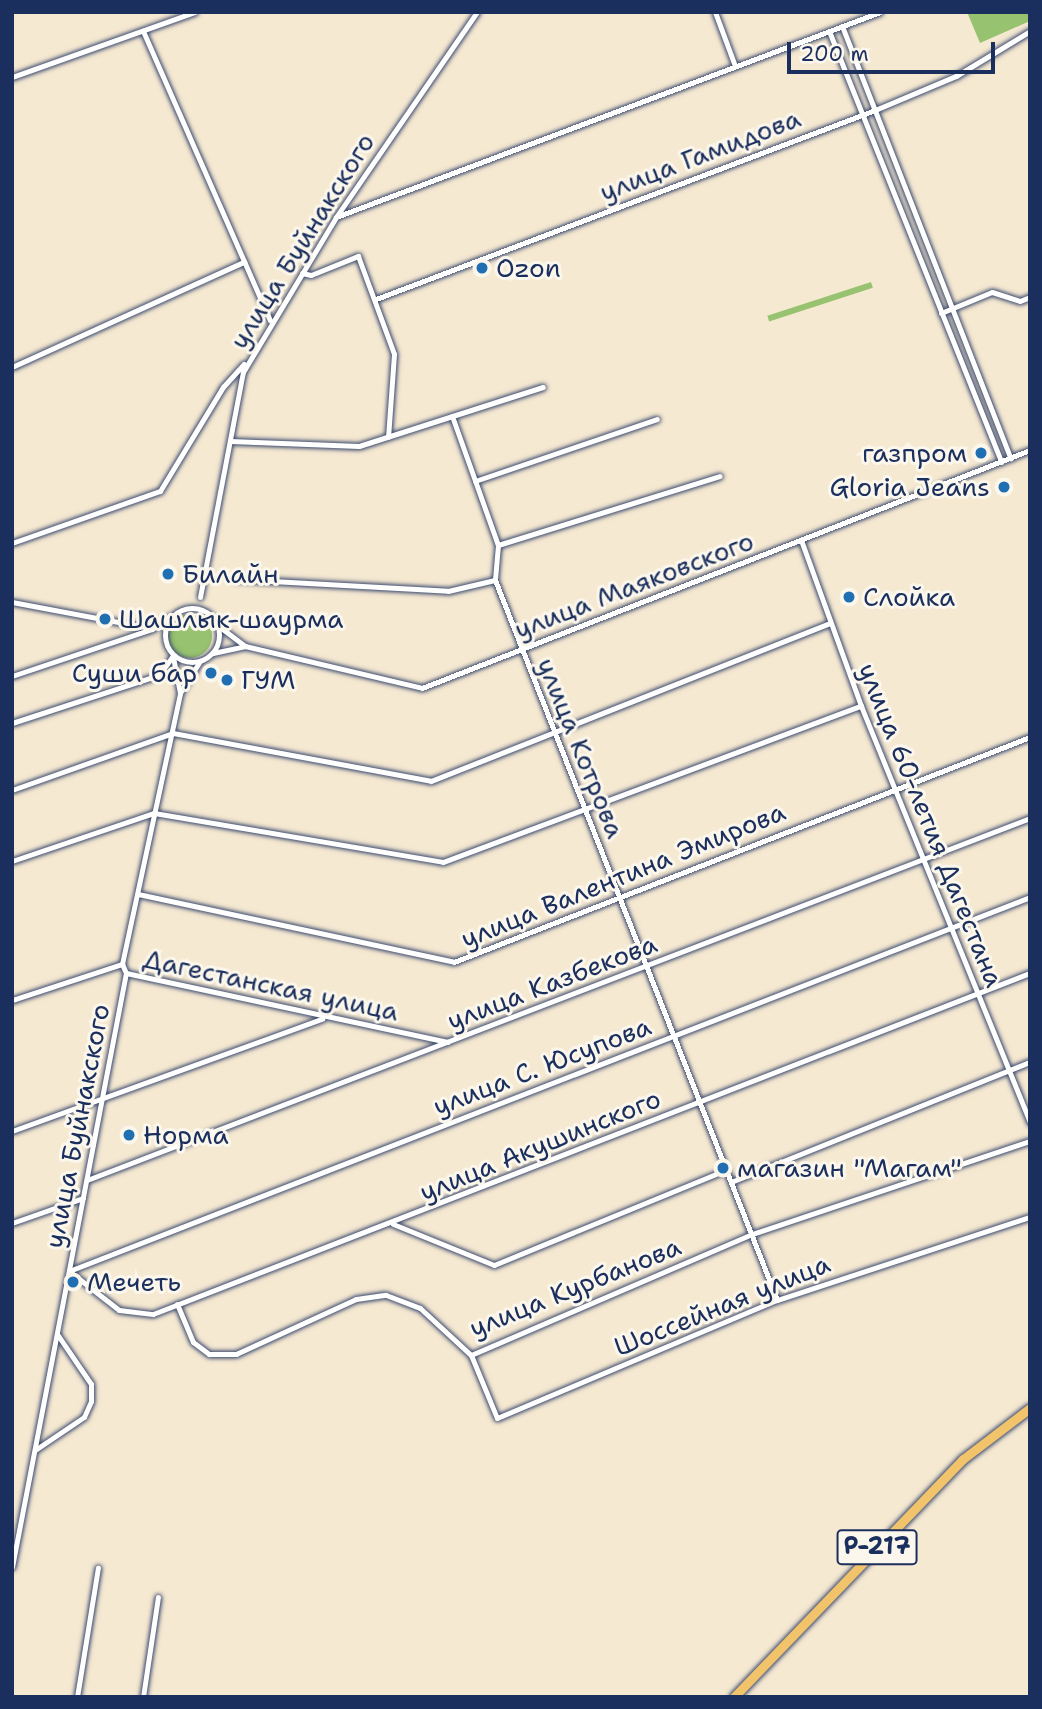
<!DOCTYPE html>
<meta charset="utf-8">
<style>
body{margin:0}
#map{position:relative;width:1042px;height:1709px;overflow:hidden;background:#f6e9d2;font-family:"Shantell Sans",sans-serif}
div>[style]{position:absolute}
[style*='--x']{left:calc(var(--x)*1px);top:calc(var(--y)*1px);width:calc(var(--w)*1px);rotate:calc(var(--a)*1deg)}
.green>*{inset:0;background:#97c26f;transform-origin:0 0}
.round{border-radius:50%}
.roads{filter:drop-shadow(0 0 2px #3c4b6f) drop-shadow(0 0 2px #3c4b6f)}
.minor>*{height:5px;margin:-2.5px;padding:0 2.5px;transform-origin:2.5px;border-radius:2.5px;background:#fff}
.minor>.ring{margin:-2.5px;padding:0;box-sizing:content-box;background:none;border:5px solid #fff;border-radius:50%}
.trunk>*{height:9px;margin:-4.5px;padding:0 4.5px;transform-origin:4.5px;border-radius:4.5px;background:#f1c36a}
.dots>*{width:19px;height:19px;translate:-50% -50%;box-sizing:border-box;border:4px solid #fbf7ec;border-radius:50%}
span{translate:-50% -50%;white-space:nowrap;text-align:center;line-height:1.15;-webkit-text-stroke:6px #fbf7ec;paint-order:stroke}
.shield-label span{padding:2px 5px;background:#fbf7ec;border:2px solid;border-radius:5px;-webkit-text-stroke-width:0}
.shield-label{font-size:24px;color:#1b2f5e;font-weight:700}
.street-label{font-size:26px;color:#1b2f5e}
.poi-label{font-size:26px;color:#1b2f5e}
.left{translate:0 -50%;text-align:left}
.right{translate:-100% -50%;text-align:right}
.frame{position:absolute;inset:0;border:14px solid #1b2f5e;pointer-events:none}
.scale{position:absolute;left:787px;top:42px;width:208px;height:32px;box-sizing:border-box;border:4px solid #1b2f5e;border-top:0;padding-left:9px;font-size:21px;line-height:24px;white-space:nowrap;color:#1b2f5e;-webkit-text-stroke:5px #fbf7ec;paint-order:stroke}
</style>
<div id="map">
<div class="green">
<i style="clip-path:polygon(967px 12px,1030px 12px,1030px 21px,980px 43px)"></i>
<i style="left:871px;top:282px;width:6px;height:109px;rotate:72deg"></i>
<i class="round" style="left:168px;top:614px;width:44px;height:44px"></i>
</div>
<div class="roads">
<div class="minor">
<i style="--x:715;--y:12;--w:58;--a:69.7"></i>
<i style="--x:842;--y:26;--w:464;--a:68.7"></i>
<i style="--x:143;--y:31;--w:316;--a:66.3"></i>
<i style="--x:829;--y:31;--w:464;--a:68.2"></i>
<i style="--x:12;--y:77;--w:194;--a:-19.6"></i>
<i style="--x:336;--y:217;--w:581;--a:-20.65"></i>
<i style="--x:302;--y:273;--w:9;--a:13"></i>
<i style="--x:311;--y:275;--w:51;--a:-22"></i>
<i style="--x:358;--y:256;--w:104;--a:69.8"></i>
<i style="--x:394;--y:354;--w:83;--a:94.1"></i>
<i style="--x:376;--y:299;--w:534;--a:-20.74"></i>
<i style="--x:875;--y:110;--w:88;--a:-22.8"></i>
<i style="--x:956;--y:76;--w:87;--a:-31.3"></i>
<i style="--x:941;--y:313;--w:55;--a:-22.4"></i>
<i style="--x:992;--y:292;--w:29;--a:18"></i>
<i style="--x:1020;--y:301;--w:11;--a:-22"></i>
<i style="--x:12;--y:367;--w:255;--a:-24.4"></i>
<i style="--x:452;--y:416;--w:137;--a:70.4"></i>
<i style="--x:498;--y:545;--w:35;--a:95"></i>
<i style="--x:495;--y:580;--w:773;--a:68.61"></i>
<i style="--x:230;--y:441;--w:129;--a:2.2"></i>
<i style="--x:359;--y:446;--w:193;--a:-17.8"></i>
<i style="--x:475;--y:481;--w:192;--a:-18.8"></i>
<i style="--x:801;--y:540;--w:177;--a:70.1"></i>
<i style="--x:861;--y:706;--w:450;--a:67.9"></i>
<i style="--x:12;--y:543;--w:157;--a:-19.4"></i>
<i style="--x:160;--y:491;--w:122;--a:-58.8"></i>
<i style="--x:223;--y:387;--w:31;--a:-48"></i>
<i style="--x:498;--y:545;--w:232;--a:-17.3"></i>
<i style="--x:236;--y:579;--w:212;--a:3.2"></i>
<i style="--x:448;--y:591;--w:48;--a:-13.2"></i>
<i style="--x:200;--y:597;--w:229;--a:-79.2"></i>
<i style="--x:243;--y:372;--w:181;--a:-59"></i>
<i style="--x:336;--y:217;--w:249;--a:-55.5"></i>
<i style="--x:12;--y:602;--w:139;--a:10.7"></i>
<i class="ring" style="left:165px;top:608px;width:49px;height:49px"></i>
<i style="--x:245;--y:646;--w:182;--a:13.3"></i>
<i style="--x:422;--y:688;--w:653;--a:-21.38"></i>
<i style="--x:213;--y:653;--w:33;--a:-12"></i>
<i style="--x:245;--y:646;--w:34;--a:-143"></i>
<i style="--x:12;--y:676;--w:148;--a:-18.6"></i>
<i style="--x:152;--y:629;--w:21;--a:-35"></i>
<i style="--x:180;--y:693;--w:38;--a:-58"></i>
<i style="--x:12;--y:723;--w:155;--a:-18.1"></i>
<i style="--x:159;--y:675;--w:24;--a:-54"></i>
<i style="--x:12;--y:790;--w:171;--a:-19.5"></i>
<i style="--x:173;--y:733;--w:262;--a:10.5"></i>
<i style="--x:431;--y:781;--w:429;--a:-21.6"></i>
<i style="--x:12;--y:861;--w:150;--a:-18.7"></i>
<i style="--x:154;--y:813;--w:293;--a:9.6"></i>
<i style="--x:443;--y:862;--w:446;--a:-20.5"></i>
<i style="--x:138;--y:894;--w:323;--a:12.1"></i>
<i style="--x:454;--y:962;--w:618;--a:-21.34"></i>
<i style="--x:126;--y:973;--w:329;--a:12.1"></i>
<i style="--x:12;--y:1000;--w:116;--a:-18.1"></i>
<i style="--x:12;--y:1131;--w:330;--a:-19.9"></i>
<i style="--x:87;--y:1180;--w:1010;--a:-21"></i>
<i style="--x:731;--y:1182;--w:322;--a:-21.9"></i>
<i style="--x:12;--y:1223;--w:75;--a:-19.4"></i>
<i style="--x:393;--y:1224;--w:109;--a:22.1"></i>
<i style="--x:494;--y:1265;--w:251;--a:-22.3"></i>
<i style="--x:69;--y:1271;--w:63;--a:38"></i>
<i style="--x:119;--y:1310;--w:34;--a:7"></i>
<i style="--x:153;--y:1314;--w:941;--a:-21.25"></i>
<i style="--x:69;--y:1271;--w:1031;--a:-21.26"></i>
<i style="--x:177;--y:1304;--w:41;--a:67.2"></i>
<i style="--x:193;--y:1342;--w:20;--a:37"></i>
<i style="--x:209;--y:1354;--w:27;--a:0"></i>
<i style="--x:236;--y:1354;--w:132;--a:-24.6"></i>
<i style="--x:356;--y:1299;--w:30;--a:-8"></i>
<i style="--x:386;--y:1295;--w:36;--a:21"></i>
<i style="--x:420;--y:1308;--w:69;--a:42.7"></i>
<i style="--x:471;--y:1355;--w:306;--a:-23.3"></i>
<i style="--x:752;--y:1234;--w:293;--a:-18.5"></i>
<i style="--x:471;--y:1355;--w:68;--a:67.6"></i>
<i style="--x:497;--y:1418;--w:304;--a:-22.9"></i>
<i style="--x:777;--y:1300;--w:266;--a:-18.2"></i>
<i style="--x:35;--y:1450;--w:59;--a:-34"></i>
<i style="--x:84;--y:1417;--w:17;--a:-66"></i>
<i style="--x:91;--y:1401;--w:17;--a:-90"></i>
<i style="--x:91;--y:1384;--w:60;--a:-124.2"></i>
<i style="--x:12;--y:1567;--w:605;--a:-79.14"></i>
<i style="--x:126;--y:973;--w:10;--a:-114"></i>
<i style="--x:122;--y:964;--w:277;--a:-77.9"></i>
<i style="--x:180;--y:693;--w:38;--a:-101"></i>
<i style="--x:77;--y:1697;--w:131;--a:-80.8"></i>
<i style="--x:143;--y:1697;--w:101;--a:-81.5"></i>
</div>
<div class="trunk">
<i style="--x:734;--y:1697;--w:330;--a:-46.1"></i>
<i style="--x:963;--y:1459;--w:84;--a:-37.3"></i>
</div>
</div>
<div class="dots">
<i style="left:482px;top:268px;background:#1f6fb2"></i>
<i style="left:981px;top:453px;background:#1f6fb2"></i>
<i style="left:1004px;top:487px;background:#1f6fb2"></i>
<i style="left:168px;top:574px;background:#1f6fb2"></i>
<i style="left:849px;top:597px;background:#1f6fb2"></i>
<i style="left:105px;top:619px;background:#1f6fb2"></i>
<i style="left:211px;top:673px;background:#1f6fb2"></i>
<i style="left:227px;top:680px;background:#1f6fb2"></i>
<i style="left:129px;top:1135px;background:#1f6fb2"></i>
<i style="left:723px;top:1168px;background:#1f6fb2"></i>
<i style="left:73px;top:1282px;background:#1f6fb2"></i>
</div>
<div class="shield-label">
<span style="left:877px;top:1547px">Р-217</span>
</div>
<div class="street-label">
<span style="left:700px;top:155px;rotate:-21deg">улица Гамидова</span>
<span style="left:302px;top:241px;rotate:-58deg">улица Буйнакского</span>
<span style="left:634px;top:585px;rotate:-21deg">улица Маяковского</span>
<span style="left:581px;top:748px;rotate:68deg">улица Котрова</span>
<span style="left:931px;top:825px;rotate:68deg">улица 60-летия Дагестана</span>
<span style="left:623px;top:875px;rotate:-22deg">улица Валентина Эмирова</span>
<span style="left:552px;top:982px;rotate:-21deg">улица Казбекова</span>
<span style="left:271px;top:985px;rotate:12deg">Дагестанская улица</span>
<span style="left:542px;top:1066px;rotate:-21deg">улица С. Юсупова</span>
<span style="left:77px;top:1126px;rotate:-79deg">улица Буйнакского</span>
<span style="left:540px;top:1145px;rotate:-22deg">улица Акушинского</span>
<span style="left:575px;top:1287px;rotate:-22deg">улица Курбанова</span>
<span style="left:722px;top:1305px;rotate:-22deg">Шоссейная улица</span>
</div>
<div class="poi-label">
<span class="left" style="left:496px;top:268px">Ozon</span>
<span class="right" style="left:967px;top:453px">газпром</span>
<span class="right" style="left:990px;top:487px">Gloria Jeans</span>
<span class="left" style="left:182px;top:574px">Билайн</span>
<span class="left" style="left:863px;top:597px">Слойка</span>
<span class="left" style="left:119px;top:619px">Шашлык-шаурма</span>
<span class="right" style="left:197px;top:673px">Суши бар</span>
<span class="left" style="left:241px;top:680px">ГУМ</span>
<span class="left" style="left:143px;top:1135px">Норма</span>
<span class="left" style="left:737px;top:1168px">магазин "Магам"</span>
<span class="left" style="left:87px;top:1282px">Мечеть</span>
</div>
<div class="frame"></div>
<div class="scale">200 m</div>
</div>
